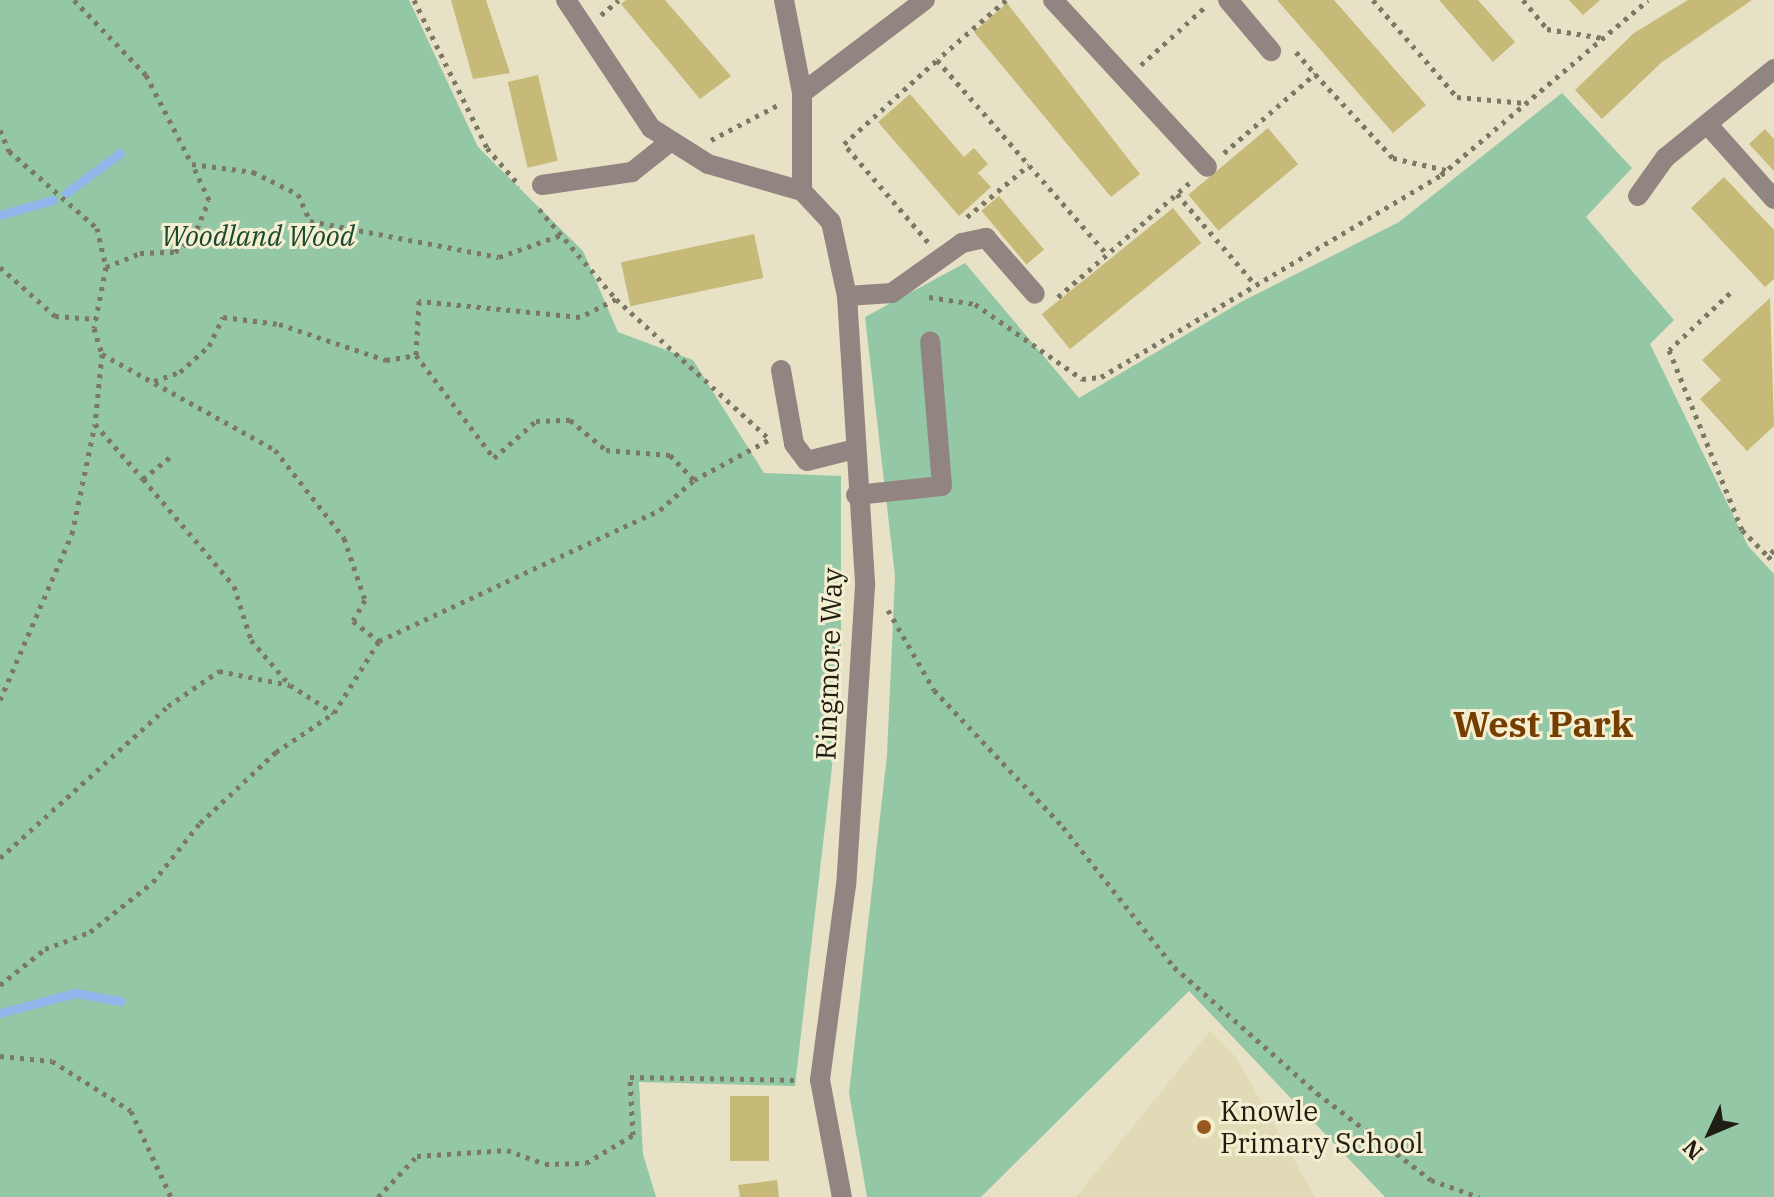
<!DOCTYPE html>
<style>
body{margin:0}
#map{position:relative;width:1774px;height:1197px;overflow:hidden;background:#e7e2c6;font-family:"IBM Plex Serif",serif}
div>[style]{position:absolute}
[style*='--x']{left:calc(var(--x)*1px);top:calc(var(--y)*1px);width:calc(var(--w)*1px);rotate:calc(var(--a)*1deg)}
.built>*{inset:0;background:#e1dab6}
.green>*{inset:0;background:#94c7a5}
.stream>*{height:9px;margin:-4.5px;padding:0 4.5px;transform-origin:4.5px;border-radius:4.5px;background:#90b6eb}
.building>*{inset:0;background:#c7b978;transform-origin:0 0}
.path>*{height:5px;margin-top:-2.5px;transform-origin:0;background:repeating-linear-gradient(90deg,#7c7866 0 4px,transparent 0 10px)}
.minor>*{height:20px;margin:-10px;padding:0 10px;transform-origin:10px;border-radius:10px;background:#918481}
.dots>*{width:22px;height:22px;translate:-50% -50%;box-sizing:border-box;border:4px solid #f5efd2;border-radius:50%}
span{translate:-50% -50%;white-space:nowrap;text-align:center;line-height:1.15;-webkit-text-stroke:6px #f5efd2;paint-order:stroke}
.park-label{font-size:28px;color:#18482d;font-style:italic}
.street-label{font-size:28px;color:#201e14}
.poi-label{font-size:28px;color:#201e14}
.left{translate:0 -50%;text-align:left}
.district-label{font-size:36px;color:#753e01;font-weight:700}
.north{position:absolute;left:1670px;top:1093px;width:80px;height:80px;-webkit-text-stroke:6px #f5efd2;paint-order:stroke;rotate:226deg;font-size:22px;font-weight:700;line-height:32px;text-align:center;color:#201e14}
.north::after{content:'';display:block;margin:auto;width:28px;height:36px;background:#201e14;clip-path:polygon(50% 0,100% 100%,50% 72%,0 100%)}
</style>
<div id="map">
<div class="built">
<i style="clip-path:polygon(1210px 1031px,1236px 1057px,1315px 1197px,1076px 1197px)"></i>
</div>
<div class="green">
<i style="clip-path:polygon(0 0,409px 0,478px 147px,583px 251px,618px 332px,693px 360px,764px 473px,841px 476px,841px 689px,795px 1086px,639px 1082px,643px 1154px,656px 1197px,0 1197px)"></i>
<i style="clip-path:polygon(1562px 93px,1632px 168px,1586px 217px,1674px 320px,1650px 344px,1748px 546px,1774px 574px,1774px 1197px,1385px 1197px,1189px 991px,981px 1197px,867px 1197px,849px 1093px,887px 755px,895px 576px,865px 317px,965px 263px,1079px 398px,1241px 302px,1399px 222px)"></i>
</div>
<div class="stream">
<i style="--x:66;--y:193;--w:67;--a:-36.5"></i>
<i style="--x:0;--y:215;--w:55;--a:-15.8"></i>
<i style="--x:0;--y:1013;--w:78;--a:-14.9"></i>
<i style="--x:75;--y:993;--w:46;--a:10.1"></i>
</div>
<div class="building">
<i style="clip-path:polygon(451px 0,486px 0,510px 73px,473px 79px)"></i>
<i style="clip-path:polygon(626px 0,665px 0,731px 76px,700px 99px,621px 4px)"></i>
<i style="clip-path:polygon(1277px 0,1334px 0,1426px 105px,1393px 133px)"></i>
<i style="clip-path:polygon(1439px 0,1478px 0,1515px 42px,1493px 62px)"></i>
<i style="clip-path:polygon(1569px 0,1600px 0,1583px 15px)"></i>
<i style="clip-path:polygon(1688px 0,1752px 0,1662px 62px,1602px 119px,1575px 90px,1634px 33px)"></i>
<i style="clip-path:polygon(1007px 3px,1140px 174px,1111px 197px,974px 32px)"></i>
<i style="left:538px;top:75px;width:88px;height:31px;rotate:77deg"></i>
<i style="clip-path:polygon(910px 94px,964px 157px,974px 148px,988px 164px,978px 173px,991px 187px,959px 216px,878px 122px)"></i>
<i style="left:1268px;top:128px;width:47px;height:104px;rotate:50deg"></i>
<i style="clip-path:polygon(1765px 129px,1774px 139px,1774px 171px,1749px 144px)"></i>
<i style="clip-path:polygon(1724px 177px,1774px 230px,1774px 279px,1765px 287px,1691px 208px)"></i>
<i style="left:999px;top:196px;width:70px;height:23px;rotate:50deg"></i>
<i style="left:1173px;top:208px;width:45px;height:169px;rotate:51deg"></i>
<i style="left:754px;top:234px;width:45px;height:136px;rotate:78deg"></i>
<i style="clip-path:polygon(1770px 298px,1774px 426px,1747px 451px,1700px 399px,1721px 380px,1702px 360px)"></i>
<i style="left:769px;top:1096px;width:65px;height:39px;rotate:90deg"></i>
<i style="clip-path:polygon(777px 1180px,779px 1197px,740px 1197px,738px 1185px)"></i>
</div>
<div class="path">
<i style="--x:74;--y:0;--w:104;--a:46.2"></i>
<i style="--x:146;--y:75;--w:100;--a:62.7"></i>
<i style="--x:192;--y:164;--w:62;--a:7.5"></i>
<i style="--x:253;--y:172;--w:50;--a:26.1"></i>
<i style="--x:298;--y:194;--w:30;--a:66"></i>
<i style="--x:310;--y:221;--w:192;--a:10.8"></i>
<i style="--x:499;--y:257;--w:66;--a:-19.5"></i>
<i style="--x:414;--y:0;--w:165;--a:63.7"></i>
<i style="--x:487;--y:148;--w:50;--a:49"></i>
<i style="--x:1006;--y:0;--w:91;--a:139"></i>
<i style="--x:937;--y:60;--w:258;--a:48.8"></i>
<i style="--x:1373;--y:0;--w:128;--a:49.1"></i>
<i style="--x:1457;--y:97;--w:69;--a:5"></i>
<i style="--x:1523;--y:0;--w:38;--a:50"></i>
<i style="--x:1547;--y:29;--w:57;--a:9.1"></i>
<i style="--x:601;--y:15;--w:23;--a:-40"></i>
<i style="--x:1296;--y:52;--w:29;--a:49"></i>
<i style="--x:1141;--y:65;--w:86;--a:-42.2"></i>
<i style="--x:0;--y:130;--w:23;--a:67"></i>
<i style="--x:9;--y:151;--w:117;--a:41.2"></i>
<i style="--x:97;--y:228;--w:40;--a:77"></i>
<i style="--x:106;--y:267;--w:62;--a:101.1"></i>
<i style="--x:94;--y:328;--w:27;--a:73"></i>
<i style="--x:102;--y:354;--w:70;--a:95.7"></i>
<i style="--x:95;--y:424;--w:73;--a:48.9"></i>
<i style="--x:143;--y:479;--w:35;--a:-39"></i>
<i style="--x:711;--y:140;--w:78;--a:-27.6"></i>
<i style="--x:1224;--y:153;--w:121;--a:-41"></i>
<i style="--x:1315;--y:74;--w:115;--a:47.1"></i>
<i style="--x:1393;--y:158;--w:54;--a:12.8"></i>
<i style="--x:1177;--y:194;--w:115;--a:49.2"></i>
<i style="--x:539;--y:209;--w:118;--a:49.5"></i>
<i style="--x:616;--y:299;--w:205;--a:42.4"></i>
<i style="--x:967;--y:217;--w:81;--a:-40"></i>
<i style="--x:928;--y:242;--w:129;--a:-130.6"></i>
<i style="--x:844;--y:144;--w:125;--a:-42.1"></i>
<i style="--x:0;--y:267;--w:74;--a:41.7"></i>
<i style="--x:55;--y:316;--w:41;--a:4.2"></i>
<i style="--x:106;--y:267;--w:37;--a:-22"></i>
<i style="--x:140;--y:253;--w:35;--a:-2"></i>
<i style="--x:175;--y:252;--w:23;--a:-38"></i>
<i style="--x:193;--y:238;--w:41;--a:-67.2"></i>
<i style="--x:209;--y:200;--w:38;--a:-115"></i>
<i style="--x:1730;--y:293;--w:83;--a:136.9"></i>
<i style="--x:1669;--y:350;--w:194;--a:67.9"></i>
<i style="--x:1742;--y:530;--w:37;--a:45"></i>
<i style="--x:929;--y:297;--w:47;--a:8.7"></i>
<i style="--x:975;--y:304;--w:131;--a:35"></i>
<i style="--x:1082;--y:379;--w:19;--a:-6"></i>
<i style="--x:1101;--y:377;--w:395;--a:-30.7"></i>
<i style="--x:1441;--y:175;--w:271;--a:-40.2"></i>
<i style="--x:1058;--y:297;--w:174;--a:-41"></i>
<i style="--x:616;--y:299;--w:40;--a:153.4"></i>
<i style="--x:580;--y:317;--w:162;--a:-174.3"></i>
<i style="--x:419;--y:301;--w:54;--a:93.2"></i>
<i style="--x:416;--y:355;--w:129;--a:52.9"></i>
<i style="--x:494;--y:458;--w:56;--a:-41.4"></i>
<i style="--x:536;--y:421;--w:34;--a:-2"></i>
<i style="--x:570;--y:420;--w:47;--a:39.8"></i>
<i style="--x:606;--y:450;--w:64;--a:4.5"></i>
<i style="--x:670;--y:455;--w:35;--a:46"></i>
<i style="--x:102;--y:354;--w:198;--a:29"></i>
<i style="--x:275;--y:450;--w:112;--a:51.9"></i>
<i style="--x:344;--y:538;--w:65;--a:71.3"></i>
<i style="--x:365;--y:600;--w:24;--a:120"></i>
<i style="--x:353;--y:621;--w:33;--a:38"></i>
<i style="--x:154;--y:381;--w:28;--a:-19"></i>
<i style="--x:180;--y:372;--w:39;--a:-42"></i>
<i style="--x:209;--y:346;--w:32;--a:-64"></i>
<i style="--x:223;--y:317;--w:56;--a:7.1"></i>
<i style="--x:279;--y:324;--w:113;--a:18.6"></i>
<i style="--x:386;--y:360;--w:30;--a:-9"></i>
<i style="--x:143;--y:479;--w:140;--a:49.6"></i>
<i style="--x:234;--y:586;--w:57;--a:72.5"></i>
<i style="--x:251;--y:640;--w:58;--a:49.2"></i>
<i style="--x:1774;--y:550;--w:8;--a:135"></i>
<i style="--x:1768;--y:556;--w:9;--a:49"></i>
<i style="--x:888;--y:610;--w:92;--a:60.1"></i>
<i style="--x:934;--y:690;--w:188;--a:46.7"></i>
<i style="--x:1063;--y:827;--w:179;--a:51.6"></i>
<i style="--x:1174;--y:967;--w:191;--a:41.4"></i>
<i style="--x:1317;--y:1093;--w:143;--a:37.3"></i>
<i style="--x:1431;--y:1180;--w:51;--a:19.5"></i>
<i style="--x:0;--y:700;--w:181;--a:-66.6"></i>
<i style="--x:72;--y:534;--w:112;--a:-78.2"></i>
<i style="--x:0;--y:858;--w:227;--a:-42.1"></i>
<i style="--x:168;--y:706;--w:62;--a:-34.5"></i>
<i style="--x:219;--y:671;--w:72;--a:11.2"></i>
<i style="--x:290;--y:685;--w:52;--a:32.5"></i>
<i style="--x:0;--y:985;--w:58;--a:-38.7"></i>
<i style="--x:45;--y:949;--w:48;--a:-20.7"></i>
<i style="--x:90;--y:932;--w:80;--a:-38.4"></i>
<i style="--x:153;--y:882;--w:75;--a:-51.5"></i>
<i style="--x:200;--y:823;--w:104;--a:-43.1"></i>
<i style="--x:276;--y:752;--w:70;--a:-33.9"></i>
<i style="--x:334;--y:713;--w:85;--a:-58"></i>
<i style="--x:379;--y:641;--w:310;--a:-25"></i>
<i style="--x:660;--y:510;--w:45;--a:-41.4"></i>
<i style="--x:694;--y:480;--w:86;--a:-28.3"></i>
<i style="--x:0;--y:1056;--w:52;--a:5.5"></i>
<i style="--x:52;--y:1061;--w:93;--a:32.3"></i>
<i style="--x:131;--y:1111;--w:95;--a:65.1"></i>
<i style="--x:378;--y:1197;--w:57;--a:-46.4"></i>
<i style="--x:417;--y:1156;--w:90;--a:-3.8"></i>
<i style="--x:507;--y:1150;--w:40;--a:20.2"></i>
<i style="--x:545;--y:1164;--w:41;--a:-1.4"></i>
<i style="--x:586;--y:1163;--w:55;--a:-30.8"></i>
<i style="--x:633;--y:1135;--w:58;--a:-93"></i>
<i style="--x:630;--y:1077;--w:167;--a:1"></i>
</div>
<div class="minor">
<i style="--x:566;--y:0;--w:154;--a:56.4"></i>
<i style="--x:651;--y:128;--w:67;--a:32.3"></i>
<i style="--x:708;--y:164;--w:98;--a:16"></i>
<i style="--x:784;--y:0;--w:95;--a:79"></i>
<i style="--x:802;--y:93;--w:98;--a:90"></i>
<i style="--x:802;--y:191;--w:42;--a:46.9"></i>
<i style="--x:831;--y:222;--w:76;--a:77.8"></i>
<i style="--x:847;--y:296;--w:291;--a:86.4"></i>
<i style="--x:865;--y:586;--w:300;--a:93.6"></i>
<i style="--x:846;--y:885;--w:197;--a:97.6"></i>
<i style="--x:820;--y:1080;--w:119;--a:79.4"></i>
<i style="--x:1053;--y:0;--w:227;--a:47.3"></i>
<i style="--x:1228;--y:0;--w:67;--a:49.9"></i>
<i style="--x:802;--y:93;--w:154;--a:-37.1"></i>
<i style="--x:1708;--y:125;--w:99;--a:48.3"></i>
<i style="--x:542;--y:185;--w:91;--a:-8.2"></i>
<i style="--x:632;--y:172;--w:50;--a:-38.5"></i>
<i style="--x:1638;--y:196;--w:47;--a:-54.6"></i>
<i style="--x:1665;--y:158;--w:141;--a:-39.2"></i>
<i style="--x:847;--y:296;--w:45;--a:-3.8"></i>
<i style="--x:892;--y:293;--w:86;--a:-35.5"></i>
<i style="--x:962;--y:243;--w:25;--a:-12"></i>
<i style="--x:986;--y:238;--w:74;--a:48.8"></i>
<i style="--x:781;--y:370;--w:75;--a:80"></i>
<i style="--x:794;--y:444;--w:21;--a:53"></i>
<i style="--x:807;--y:461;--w:45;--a:-14"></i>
<i style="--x:856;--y:495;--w:86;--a:-6"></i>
<i style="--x:942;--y:486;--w:145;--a:-94.7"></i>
</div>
<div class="dots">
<i style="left:1204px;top:1127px;background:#97591f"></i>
</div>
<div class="park-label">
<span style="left:258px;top:236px">Woodland Wood</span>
</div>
<div class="street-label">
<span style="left:829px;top:664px;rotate:-88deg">Ringmore Way</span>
</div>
<div class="poi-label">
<span class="left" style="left:1220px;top:1127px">Knowle<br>Primary School</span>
</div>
<div class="district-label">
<span style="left:1543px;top:724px">West Park</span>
</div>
<div class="north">N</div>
</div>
